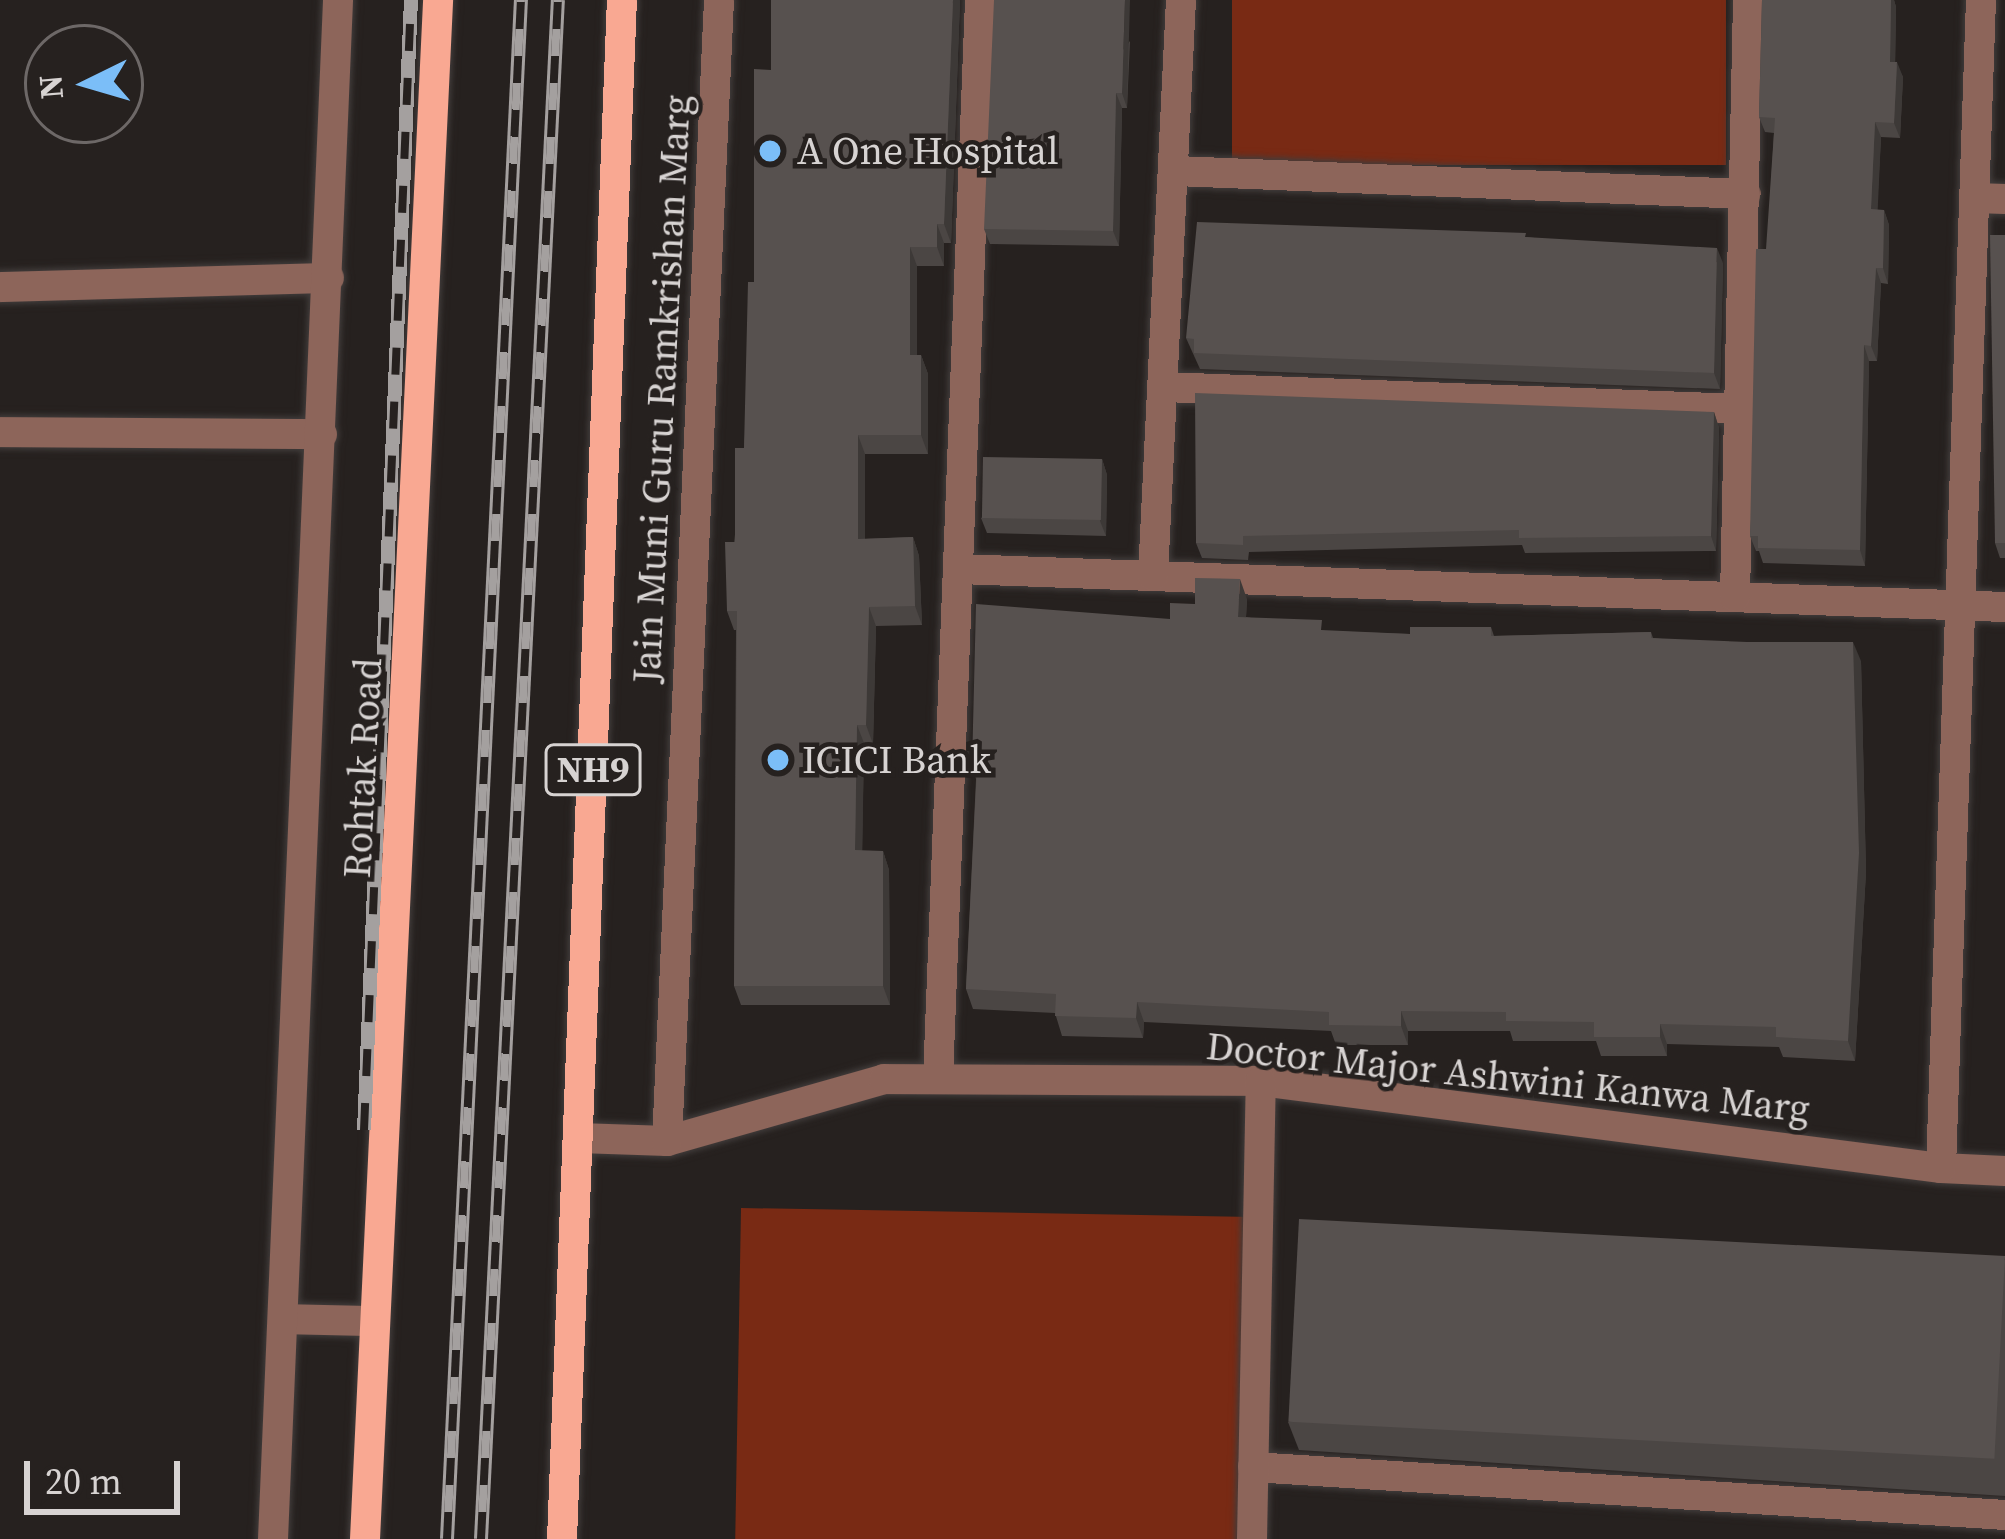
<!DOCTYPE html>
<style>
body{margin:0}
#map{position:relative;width:2005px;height:1539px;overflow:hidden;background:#26211f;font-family:"Source Serif 4",serif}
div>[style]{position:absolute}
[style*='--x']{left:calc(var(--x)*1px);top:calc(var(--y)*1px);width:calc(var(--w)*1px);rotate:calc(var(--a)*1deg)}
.green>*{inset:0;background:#792a14;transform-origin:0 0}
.roads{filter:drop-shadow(0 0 3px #423d3c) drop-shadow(0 0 3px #423d3c)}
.minor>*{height:30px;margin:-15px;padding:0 15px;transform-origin:15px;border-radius:15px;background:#8d655a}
.major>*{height:30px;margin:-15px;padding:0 15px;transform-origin:15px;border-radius:15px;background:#f9a892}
.rail>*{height:14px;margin-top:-7px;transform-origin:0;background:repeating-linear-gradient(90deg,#26211f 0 27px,#a4a09f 0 54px);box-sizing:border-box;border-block:3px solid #a4a09f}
.wall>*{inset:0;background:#4b4644}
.shaded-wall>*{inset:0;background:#3d3937}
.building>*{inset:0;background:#57514f;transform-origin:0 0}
.dots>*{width:33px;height:33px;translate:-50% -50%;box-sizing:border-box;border:6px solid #26211f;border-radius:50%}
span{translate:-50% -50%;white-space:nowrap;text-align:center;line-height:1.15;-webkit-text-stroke:9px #26211f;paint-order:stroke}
.shield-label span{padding:3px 9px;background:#26211f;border:3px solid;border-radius:9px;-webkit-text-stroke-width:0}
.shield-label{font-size:36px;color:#d7d3d2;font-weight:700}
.poi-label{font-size:39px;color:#d7d3d2}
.left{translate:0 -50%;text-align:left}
.street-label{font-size:39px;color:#d7d3d2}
.north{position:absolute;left:24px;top:24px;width:120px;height:120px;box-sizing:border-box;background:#26211f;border:3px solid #6d6867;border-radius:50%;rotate:265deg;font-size:33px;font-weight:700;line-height:48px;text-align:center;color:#d7d3d2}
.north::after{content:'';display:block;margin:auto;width:42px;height:54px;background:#7bbef8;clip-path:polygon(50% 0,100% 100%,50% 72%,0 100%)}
.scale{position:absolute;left:24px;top:1461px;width:156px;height:54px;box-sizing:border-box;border:6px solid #d7d3d2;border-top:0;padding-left:15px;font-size:36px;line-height:42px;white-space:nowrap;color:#d7d3d2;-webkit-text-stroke:9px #26211f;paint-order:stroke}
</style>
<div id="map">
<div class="green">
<i style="left:1232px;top:0;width:494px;height:165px"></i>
<i style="left:741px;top:1208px;width:512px;height:331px;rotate:1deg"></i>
</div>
<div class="roads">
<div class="minor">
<i style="--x:1176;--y:171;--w:570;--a:2.31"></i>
<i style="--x:1975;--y:198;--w:30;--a:2"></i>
<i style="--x:0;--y:287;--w:329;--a:-1.6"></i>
<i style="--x:1164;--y:387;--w:576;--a:2.19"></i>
<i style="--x:0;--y:432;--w:322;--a:0.4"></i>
<i style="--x:959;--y:569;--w:1047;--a:2.08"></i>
<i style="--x:1153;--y:576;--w:577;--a:-87.22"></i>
<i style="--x:1735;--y:597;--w:597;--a:-88.75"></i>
<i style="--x:938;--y:1079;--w:1080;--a:-87.77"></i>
<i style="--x:579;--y:1138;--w:88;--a:2"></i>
<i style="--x:667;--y:1141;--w:226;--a:-15.9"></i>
<i style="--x:884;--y:1079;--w:377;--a:0.3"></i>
<i style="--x:1261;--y:1081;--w:686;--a:7.29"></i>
<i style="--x:1941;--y:1168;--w:64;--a:2.7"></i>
<i style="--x:667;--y:1141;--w:1142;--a:-87.39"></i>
<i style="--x:1941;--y:1168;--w:1169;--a:-88.04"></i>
<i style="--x:284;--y:1319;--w:91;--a:1.3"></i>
<i style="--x:1253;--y:1467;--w:754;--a:3.65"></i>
<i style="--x:273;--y:1539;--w:1540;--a:-87.58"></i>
<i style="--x:1252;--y:1539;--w:458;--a:-88.9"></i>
</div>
<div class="major">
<i style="--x:365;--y:1539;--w:1541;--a:-87.28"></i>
<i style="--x:562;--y:1539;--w:1540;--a:-87.77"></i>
</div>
</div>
<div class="rail">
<i style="--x:364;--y:1130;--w:1131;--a:-87.62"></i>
<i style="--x:447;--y:1539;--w:1541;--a:-87.25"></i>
<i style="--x:481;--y:1539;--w:1541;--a:-87.14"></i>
</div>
<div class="wall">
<i style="clip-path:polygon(960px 0,951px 243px,944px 243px,944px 266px,917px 266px,917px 355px,921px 355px,928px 374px,928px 454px,865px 454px,865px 539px,913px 537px,919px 556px,922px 625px,876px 626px,873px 744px,864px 743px,862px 851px,883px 851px,889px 870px,890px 1005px,741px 1005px,734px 986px,736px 630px,734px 630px,727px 611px,744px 448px,771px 70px)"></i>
<i style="clip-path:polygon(1762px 0,1894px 0,1896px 7px,1895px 62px,1903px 77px,1900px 138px,1881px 137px,1877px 210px,1884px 210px,1889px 225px,1888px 284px,1881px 283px,1877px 361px,1869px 361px,1865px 566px,1763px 563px,1759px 551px,1756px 551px,1750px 536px,1774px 133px,1765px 132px,1759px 117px)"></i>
<i style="clip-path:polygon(1130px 41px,1127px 108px,1122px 108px,1119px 246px,990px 244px,984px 229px)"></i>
<i style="clip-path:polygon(2005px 235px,2005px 558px,2000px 558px,1995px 543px)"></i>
<i style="clip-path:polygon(1527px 237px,1723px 263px,1720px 389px,1200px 369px,1186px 338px)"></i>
<i style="clip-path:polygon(1714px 412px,1719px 428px,1716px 551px,1525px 553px,1522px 545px,1249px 552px,1248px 560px,1202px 558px,1196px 543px)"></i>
<i style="clip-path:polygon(1102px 459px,1107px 475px,1106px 536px,987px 533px,981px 518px)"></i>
<i style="clip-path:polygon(1247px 599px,1246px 617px,1325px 631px,1410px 634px,1491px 627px,1494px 636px,1651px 632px,1653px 638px,1861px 661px,1866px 872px,1855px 1061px,1783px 1057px,1779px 1047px,1667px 1044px,1667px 1056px,1601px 1056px,1596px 1041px,1513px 1041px,1510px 1031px,1408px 1031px,1408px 1045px,1336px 1045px,1331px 1031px,1144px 1022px,1143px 1038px,1062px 1036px,1055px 1013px,973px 1009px,966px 989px,976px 779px,972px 766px,1170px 619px,1195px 604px)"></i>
<i style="clip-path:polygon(2005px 1260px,2005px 1496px,1299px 1450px,1288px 1422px)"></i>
</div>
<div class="shaded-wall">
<i style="clip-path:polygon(953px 0,960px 0,951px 243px,944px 224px)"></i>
<i style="clip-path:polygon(1125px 0,1130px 0,1127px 108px,1122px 93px)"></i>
<i style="clip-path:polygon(1891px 0,1894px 0,1896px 7px,1895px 77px,1890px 62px)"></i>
<i style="clip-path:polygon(1897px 62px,1903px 77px,1900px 138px,1894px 123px)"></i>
<i style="clip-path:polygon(1116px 93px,1122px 108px,1119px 246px,1113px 231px)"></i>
<i style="clip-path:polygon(1875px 122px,1881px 137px,1877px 225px,1871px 209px)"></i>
<i style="clip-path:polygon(1884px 210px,1889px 225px,1888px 284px,1883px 268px)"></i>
<i style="clip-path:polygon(937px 224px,944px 243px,944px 266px,937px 247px)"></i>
<i style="clip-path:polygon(910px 247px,917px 266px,917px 374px,910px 355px)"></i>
<i style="clip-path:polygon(1717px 248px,1723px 263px,1720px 389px,1714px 373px)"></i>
<i style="clip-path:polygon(1876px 268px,1881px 283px,1877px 361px,1871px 346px)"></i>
<i style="clip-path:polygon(1864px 345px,1869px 361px,1865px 566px,1860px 550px)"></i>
<i style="clip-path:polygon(921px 355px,928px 374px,928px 454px,921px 435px)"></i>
<i style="clip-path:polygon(1714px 412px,1719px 428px,1716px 551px,1711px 536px)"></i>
<i style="clip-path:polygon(858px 435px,865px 454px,865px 558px,858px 539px)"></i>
<i style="clip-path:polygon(1102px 459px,1107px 475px,1106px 536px,1100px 521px)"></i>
<i style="clip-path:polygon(913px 537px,919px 556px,922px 625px,915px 606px)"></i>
<i style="clip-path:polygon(1240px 579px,1247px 599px,1245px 636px,1238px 617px)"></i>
<i style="clip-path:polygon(869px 607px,876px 626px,873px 744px,866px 725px)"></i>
<i style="clip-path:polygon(1853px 642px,1861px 661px,1866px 872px,1855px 1061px,1848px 1041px)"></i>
<i style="clip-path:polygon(857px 725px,864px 743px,862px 869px,855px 850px)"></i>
<i style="clip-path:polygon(883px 851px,889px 870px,890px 1005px,883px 986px)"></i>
<i style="clip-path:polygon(1137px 1002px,1144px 1022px,1143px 1038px,1136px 1018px)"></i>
<i style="clip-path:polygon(1401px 1011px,1408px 1031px,1408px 1045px,1401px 1026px)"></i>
<i style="clip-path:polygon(1660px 1024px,1667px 1044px,1667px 1056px,1660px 1037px)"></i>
</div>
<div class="building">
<i style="clip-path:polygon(771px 0,953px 0,944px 224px,937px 224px,937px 247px,910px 247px,910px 355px,921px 355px,921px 435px,858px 435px,858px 539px,913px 537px,915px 606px,869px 607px,866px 725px,857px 725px,855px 850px,883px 851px,883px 986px,734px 986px,737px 611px,727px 611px,725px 542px,735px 542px,735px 448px,744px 448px,748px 282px,754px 282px,754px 69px,771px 70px)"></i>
<i style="clip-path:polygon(994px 0,1125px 0,1122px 93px,1116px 93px,1113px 231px,984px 229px)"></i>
<i style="clip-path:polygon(1762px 0,1891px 0,1890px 62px,1897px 62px,1894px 123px,1875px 122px,1871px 209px,1884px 210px,1883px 268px,1876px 268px,1871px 346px,1864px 345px,1860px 550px,1758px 548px,1758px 536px,1750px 536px,1756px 249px,1766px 249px,1775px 118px,1759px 117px)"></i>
<i style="clip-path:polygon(1197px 222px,1526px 233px,1525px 237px,1717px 248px,1714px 373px,1194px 353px,1194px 339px,1186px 338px)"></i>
<i style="clip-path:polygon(1990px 235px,2005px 235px,2005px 543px,1995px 543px)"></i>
<i style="clip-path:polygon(1195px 393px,1714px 412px,1711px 536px,1519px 538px,1519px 530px,1243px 536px,1243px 545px,1196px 543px)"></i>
<i style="left:983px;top:457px;width:119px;height:61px;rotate:1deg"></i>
<i style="clip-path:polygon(1195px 578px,1240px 579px,1238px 617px,1322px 620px,1321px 630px,1410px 634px,1410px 627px,1491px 627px,1491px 636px,1651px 632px,1651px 638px,1747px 642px,1853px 642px,1859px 853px,1848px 1041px,1776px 1037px,1776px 1027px,1660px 1024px,1660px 1037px,1594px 1037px,1594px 1022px,1506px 1021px,1506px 1012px,1401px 1011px,1401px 1026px,1329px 1025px,1329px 1012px,1137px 1002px,1136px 1018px,1055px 1016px,1056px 994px,966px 989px,977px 767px,972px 766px,976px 604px,1170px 619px,1170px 603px,1195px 604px)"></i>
<i style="left:1299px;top:1219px;width:707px;height:203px;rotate:3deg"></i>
</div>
<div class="dots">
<i style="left:770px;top:151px;background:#7bbef8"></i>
<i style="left:778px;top:760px;background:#7bbef8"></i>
</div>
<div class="shield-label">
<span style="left:593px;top:770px">NH9</span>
</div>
<div class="poi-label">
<span class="left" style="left:797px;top:151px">A One Hospital</span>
<span class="left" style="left:802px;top:760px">ICICI Bank</span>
</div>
<div class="street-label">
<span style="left:662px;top:389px;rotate:-87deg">Jain Muni Guru Ramkrishan Marg</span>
<span style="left:363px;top:768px;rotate:-87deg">Rohtak Road</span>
<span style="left:1508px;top:1078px;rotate:6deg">Doctor Major Ashwini Kanwa Marg</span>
</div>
<div class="north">N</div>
<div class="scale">20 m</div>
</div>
